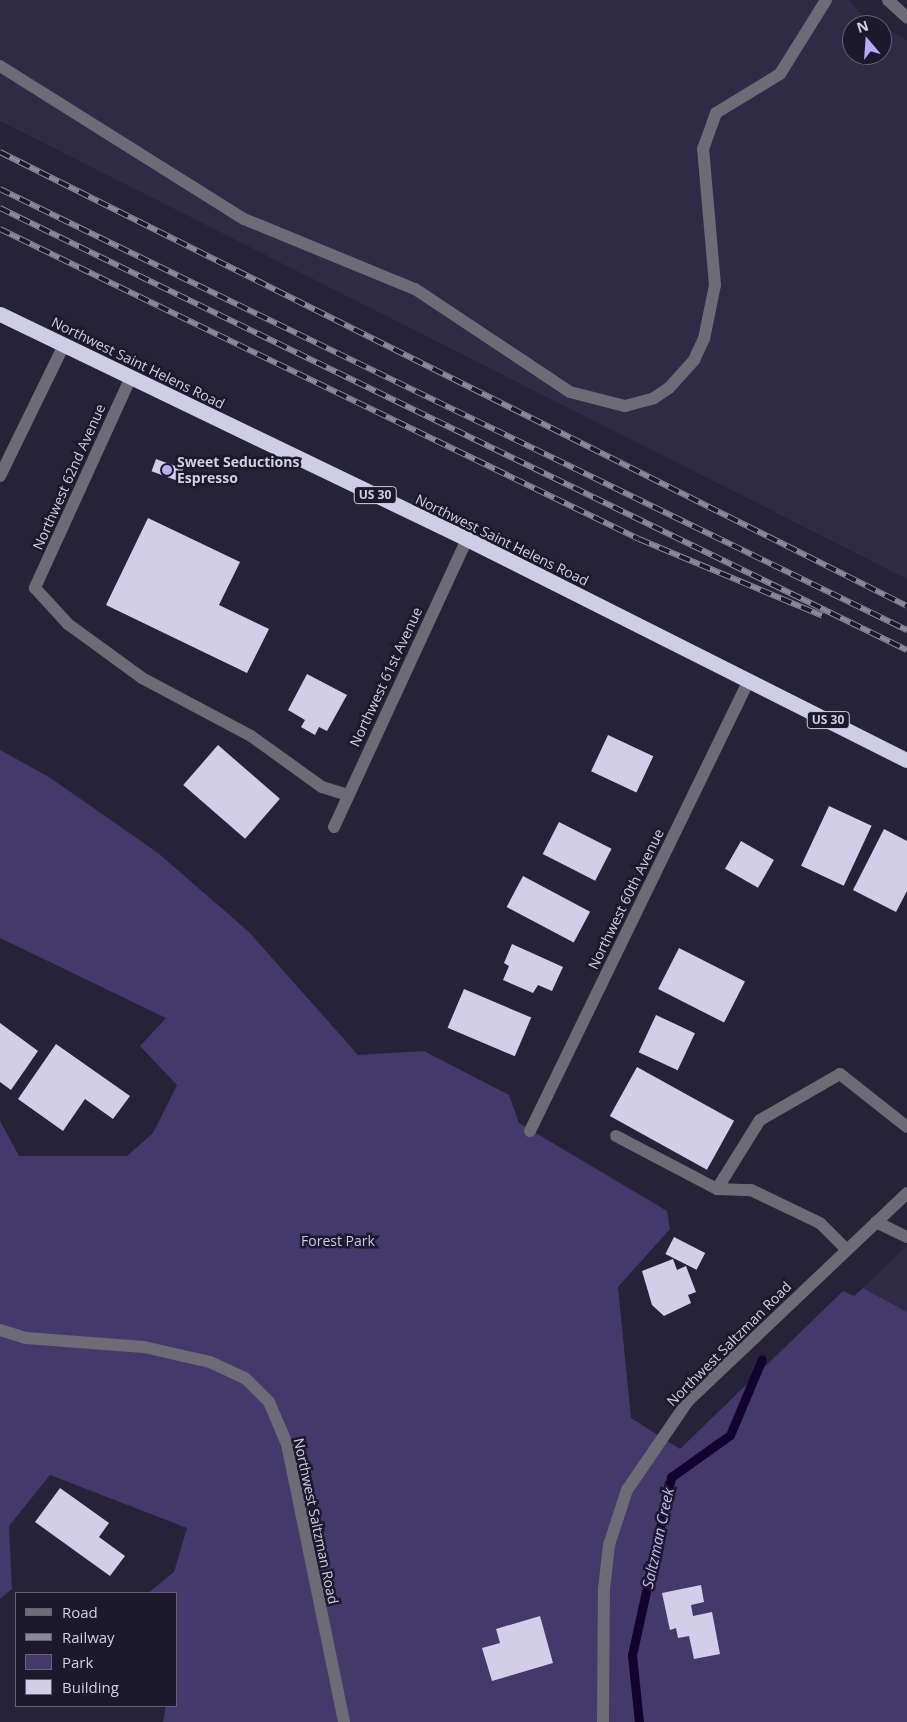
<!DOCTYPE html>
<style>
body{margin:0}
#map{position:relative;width:907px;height:1722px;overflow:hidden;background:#262237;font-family:"Open Sans",sans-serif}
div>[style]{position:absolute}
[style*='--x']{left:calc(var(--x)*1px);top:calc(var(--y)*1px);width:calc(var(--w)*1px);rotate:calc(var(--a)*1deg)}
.built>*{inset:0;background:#2f2a45}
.green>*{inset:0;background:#44396b}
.stream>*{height:9px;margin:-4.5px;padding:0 4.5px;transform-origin:4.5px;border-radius:4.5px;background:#11022e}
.building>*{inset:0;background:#d2ceea;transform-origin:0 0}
.minor>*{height:12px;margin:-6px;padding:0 6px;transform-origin:6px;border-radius:6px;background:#6c6b76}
.highway>*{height:15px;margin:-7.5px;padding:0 7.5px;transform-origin:7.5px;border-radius:7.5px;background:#cfcce8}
.rail>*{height:5.5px;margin-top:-2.75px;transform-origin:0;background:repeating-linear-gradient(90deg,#1c192d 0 11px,#8b8899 0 22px);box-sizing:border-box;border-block:1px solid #8b8899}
.dots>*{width:14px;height:14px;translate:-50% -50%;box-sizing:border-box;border:2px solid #1c192d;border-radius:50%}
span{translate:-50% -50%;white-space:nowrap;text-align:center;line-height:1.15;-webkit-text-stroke:5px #1c192d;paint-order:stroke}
.shield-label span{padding:1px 4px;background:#1c192d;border:1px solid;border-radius:4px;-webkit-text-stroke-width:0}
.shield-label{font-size:12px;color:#d2d0de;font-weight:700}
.street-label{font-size:14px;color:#d2d0de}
.poi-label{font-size:14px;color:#d2d0de;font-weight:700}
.left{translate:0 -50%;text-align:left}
.park-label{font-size:14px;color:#cbc4f5}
.water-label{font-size:15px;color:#c5bafb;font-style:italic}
.legend{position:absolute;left:15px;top:1592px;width:162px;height:115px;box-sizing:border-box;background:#1c192d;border:1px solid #656274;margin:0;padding:6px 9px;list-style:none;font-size:15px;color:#d2d0de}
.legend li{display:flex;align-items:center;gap:10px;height:25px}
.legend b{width:25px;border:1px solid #656274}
.north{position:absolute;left:842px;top:15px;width:50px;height:50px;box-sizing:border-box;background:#1c192d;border:1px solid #656274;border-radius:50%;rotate:342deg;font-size:14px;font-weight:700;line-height:20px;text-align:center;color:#d2d0de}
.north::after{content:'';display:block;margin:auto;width:18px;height:22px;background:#b8abf7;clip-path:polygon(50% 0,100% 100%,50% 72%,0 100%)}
</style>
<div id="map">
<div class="built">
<i style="clip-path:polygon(0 0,849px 0,863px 16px,880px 25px,852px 25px,852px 55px,882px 55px,882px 26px,907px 40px,907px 579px,0 121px)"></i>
<i style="clip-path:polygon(907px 1245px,907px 1312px,863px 1288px)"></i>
</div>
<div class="green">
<i style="clip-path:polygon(0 750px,49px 777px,158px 853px,249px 932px,358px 1055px,424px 1051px,509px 1095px,519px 1123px,667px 1211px,670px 1229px,618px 1287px,631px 1418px,680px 1449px,843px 1291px,854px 1296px,863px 1288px,907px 1312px,907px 1722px,163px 1722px,166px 1706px,176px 1706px,176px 1593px,148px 1593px,174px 1572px,187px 1528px,50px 1475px,9px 1526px,12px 1589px,0 1599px,0 1121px,19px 1156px,127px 1156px,153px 1133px,177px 1085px,140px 1046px,166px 1018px,0 938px)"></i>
</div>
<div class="stream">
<i style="--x:639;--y:1722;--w:67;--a:-96"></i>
<i style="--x:632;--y:1655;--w:182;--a:-77.6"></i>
<i style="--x:671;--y:1477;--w:72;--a:-35.4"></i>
<i style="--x:730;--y:1435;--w:82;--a:-67.2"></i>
</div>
<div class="building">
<i style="left:156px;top:459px;width:29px;height:13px;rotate:20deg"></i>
<i style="clip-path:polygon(148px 518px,240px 562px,219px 605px,269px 629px,247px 673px,106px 605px)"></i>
<i style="clip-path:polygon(307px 674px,347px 695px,327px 731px,319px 727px,315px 735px,301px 727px,305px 720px,288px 710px)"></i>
<i style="left:608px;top:735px;width:50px;height:40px;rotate:25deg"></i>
<i style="left:218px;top:745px;width:82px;height:53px;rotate:41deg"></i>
<i style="left:829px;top:806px;width:47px;height:66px;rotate:25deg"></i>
<i style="left:559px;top:822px;width:59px;height:36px;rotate:27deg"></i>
<i style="clip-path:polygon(884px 829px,907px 841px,907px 891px,896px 912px,853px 890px)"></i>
<i style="left:741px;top:841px;width:38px;height:32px;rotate:30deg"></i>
<i style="left:523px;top:876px;width:76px;height:35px;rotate:28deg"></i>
<i style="clip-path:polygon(512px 944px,563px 967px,552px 991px,538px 985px,533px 993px,503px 980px,509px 966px,504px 963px)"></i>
<i style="left:679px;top:948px;width:74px;height:46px;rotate:27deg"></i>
<i style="left:464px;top:989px;width:73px;height:42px;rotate:23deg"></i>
<i style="left:656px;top:1015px;width:43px;height:41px;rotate:25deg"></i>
<i style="clip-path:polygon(0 1023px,38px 1051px,11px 1090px,0 1082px)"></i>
<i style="clip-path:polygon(56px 1044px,130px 1096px,113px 1119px,85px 1099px,63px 1131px,18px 1099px)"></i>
<i style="left:637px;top:1067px;width:111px;height:56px;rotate:29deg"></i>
<i style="left:674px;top:1237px;width:35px;height:19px;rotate:27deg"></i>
<i style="clip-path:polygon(673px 1259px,677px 1270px,686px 1266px,696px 1292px,688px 1295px,691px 1303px,664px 1316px,652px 1305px,642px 1271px)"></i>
<i style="clip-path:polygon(60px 1488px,109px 1523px,99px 1537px,125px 1556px,110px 1576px,35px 1522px)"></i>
<i style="clip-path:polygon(701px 1585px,704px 1602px,691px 1605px,693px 1616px,712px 1612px,720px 1654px,694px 1659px,689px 1636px,678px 1638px,676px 1628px,670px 1630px,662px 1593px)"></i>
<i style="clip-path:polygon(540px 1616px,553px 1663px,492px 1681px,482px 1648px,500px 1643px,496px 1629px)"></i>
</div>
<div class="minor">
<i style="--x:888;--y:0;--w:26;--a:43"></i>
<i style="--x:0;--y:66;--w:288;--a:32.1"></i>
<i style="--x:244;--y:219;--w:185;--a:22.3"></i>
<i style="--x:415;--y:289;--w:186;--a:33.6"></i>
<i style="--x:570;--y:392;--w:57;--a:14.3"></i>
<i style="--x:625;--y:406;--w:30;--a:-15"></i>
<i style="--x:654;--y:398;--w:18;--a:-34"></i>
<i style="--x:669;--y:388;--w:38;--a:-48"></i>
<i style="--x:694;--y:360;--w:23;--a:-65"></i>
<i style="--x:704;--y:339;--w:55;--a:-78.5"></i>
<i style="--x:715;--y:285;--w:137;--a:-95"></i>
<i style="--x:703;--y:149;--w:38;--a:-70"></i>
<i style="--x:716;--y:113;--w:75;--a:-31.4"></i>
<i style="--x:780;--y:74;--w:87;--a:-58.1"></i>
<i style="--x:131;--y:377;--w:232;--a:114.5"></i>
<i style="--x:35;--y:588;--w:49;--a:47.5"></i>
<i style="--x:68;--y:624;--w:92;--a:36.1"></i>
<i style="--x:142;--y:678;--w:123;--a:28"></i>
<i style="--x:251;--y:736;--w:87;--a:35.7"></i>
<i style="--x:322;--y:787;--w:27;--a:17"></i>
<i style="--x:0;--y:476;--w:146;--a:-64"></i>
<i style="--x:334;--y:827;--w:317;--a:-65.2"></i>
<i style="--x:530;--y:1131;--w:501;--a:-64.1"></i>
<i style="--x:616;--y:1136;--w:114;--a:27.7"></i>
<i style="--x:717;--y:1189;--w:81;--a:-58.1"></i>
<i style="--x:760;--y:1120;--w:92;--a:-29.9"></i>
<i style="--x:840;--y:1074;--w:85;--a:38.3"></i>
<i style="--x:717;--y:1189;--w:34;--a:2"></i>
<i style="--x:751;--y:1190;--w:76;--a:25.6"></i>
<i style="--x:820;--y:1223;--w:38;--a:45"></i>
<i style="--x:876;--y:1222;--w:34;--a:26"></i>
<i style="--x:0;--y:1330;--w:27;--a:17"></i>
<i style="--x:26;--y:1338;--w:118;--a:4.4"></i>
<i style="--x:144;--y:1347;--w:68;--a:12.8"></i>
<i style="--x:210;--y:1362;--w:38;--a:25"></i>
<i style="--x:245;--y:1378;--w:34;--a:45"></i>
<i style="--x:269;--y:1402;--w:46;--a:66.8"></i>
<i style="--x:287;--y:1444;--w:284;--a:78.4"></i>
<i style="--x:603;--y:1722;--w:133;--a:-89.6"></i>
<i style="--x:604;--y:1589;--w:44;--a:-83.5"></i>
<i style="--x:609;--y:1545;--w:58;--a:-71.9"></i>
<i style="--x:627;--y:1490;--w:108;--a:-55.6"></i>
<i style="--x:688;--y:1401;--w:302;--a:-43.5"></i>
</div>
<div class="highway">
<i style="--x:0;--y:314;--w:518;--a:25.72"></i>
<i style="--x:467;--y:539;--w:492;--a:26.7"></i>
</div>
<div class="rail">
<i style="--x:0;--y:152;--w:1014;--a:26.59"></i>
<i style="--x:0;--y:189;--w:1009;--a:25.93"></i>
<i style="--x:0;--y:208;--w:1009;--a:25.98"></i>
<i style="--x:0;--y:229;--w:710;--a:25.88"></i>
<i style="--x:639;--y:539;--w:199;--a:22.7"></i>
</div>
<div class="dots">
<i style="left:167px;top:470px;background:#b8abf7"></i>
</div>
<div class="shield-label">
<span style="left:375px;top:495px">US 30</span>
<span style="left:828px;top:720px">US 30</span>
</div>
<div class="street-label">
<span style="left:138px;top:363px;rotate:26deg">Northwest Saint Helens Road</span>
<span style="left:69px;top:477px;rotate:-66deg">Northwest 62nd Avenue</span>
<span style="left:502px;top:540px;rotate:26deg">Northwest Saint Helens Road</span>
<span style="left:386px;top:677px;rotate:-65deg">Northwest 61st Avenue</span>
<span style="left:626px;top:899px;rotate:-64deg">Northwest 60th Avenue</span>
<span style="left:729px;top:1344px;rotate:-45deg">Northwest Saltzman Road</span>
<span style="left:316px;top:1521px;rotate:78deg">Northwest Saltzman Road</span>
</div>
<div class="poi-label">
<span class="left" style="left:177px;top:470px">Sweet Seductions<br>Espresso</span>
</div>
<div class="park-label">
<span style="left:338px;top:1241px">Forest Park</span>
</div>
<div class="water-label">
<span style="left:658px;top:1538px;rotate:-78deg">Saltzman Creek</span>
</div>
<ul class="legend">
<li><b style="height:6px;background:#6c6b76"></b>Road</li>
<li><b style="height:6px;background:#8b8899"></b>Railway</li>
<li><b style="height:14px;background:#44396b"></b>Park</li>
<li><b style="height:14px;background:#d2ceea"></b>Building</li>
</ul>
<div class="north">N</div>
</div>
